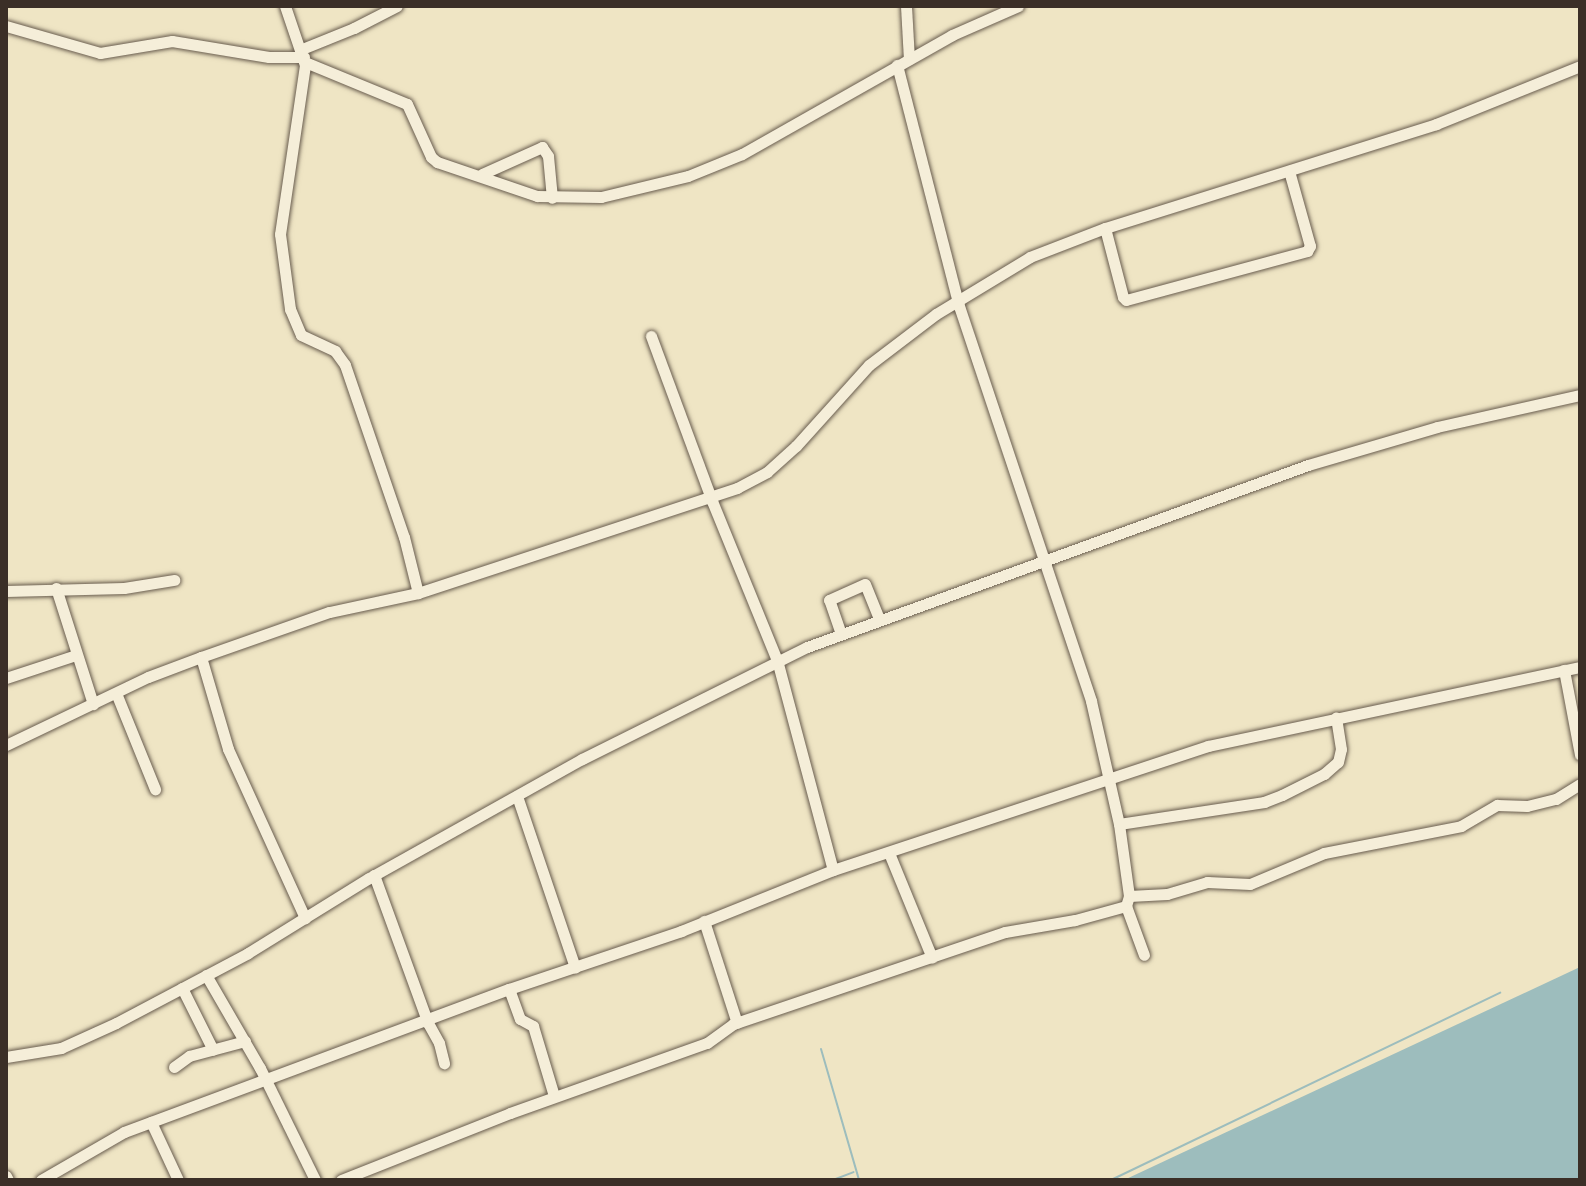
<!DOCTYPE html>
<style>
body{margin:0}
#map{position:relative;width:1586px;height:1186px;overflow:hidden;background:#efe5c4;font-family:"IM FELL Great Primer",serif}
div>[style]{position:absolute}
[style*='--x']{left:calc(var(--x)*1px);top:calc(var(--y)*1px);width:calc(var(--w)*1px);rotate:calc(var(--a)*1deg)}
.water>*{inset:0;background:#9dbdbd}
.stream>*{height:2px;margin:-1px;padding:0 1px;transform-origin:1px;border-radius:1px;background:#9dbdbd}
.roads{filter:drop-shadow(0 0 2px #685c4e) drop-shadow(0 0 2px #685c4e)}
.minor>*{height:11px;margin:-5.5px;padding:0 5.5px;transform-origin:5.5px;border-radius:5.5px;background:#f5eed9}
span{translate:-50% -50%;white-space:nowrap;text-align:center;line-height:1.15;-webkit-text-stroke:6px #f5eed9;paint-order:stroke}
.frame{position:absolute;inset:0;border:8px solid #3b2f27;pointer-events:none}
</style>
<div id="map">
<div class="water">
<i style="clip-path:polygon(1580px 967px,1580px 1180px,1124px 1180px)"></i>
</div>
<div class="stream">
<i style="--x:821;--y:1049;--w:136;--a:73.8"></i>
<i style="--x:833;--y:1180;--w:22;--a:-21"></i>
<i style="--x:1111;--y:1180;--w:432;--a:-25.7"></i>
</div>
<div class="roads">
<div class="minor">
<i style="--x:285;--y:6;--w:62;--a:71.3"></i>
<i style="--x:305;--y:65;--w:171;--a:98.4"></i>
<i style="--x:280;--y:234;--w:76;--a:82.4"></i>
<i style="--x:290;--y:309;--w:28;--a:67"></i>
<i style="--x:301;--y:335;--w:38;--a:25"></i>
<i style="--x:335;--y:351;--w:17;--a:54"></i>
<i style="--x:345;--y:365;--w:182;--a:71.1"></i>
<i style="--x:404;--y:537;--w:58;--a:76"></i>
<i style="--x:418;--y:593;--w:91;--a:167.9"></i>
<i style="--x:329;--y:612;--w:136;--a:160.6"></i>
<i style="--x:201;--y:657;--w:96;--a:73.6"></i>
<i style="--x:228;--y:749;--w:186;--a:65.5"></i>
<i style="--x:906;--y:6;--w:53;--a:86.8"></i>
<i style="--x:6;--y:26;--w:98;--a:16"></i>
<i style="--x:100;--y:53;--w:73;--a:-9.5"></i>
<i style="--x:172;--y:41;--w:98;--a:9.4"></i>
<i style="--x:269;--y:57;--w:35;--a:0"></i>
<i style="--x:302;--y:49;--w:56;--a:-22"></i>
<i style="--x:354;--y:28;--w:48;--a:-27.1"></i>
<i style="--x:305;--y:62;--w:110;--a:22.4"></i>
<i style="--x:407;--y:104;--w:58;--a:65.6"></i>
<i style="--x:431;--y:157;--w:8;--a:40"></i>
<i style="--x:437;--y:162;--w:106;--a:18.8"></i>
<i style="--x:537;--y:196;--w:64;--a:0.9"></i>
<i style="--x:601;--y:197;--w:89;--a:-13.6"></i>
<i style="--x:688;--y:176;--w:58;--a:-22.2"></i>
<i style="--x:742;--y:154;--w:241;--a:-29.5"></i>
<i style="--x:952;--y:35;--w:72;--a:-23.7"></i>
<i style="--x:897;--y:65;--w:249;--a:75.6"></i>
<i style="--x:959;--y:306;--w:416;--a:71.5"></i>
<i style="--x:1091;--y:701;--w:126;--a:77.2"></i>
<i style="--x:1119;--y:824;--w:73;--a:82.1"></i>
<i style="--x:1129;--y:896;--w:10;--a:107"></i>
<i style="--x:1126;--y:906;--w:52;--a:69.8"></i>
<i style="--x:482;--y:174;--w:66;--a:-24.2"></i>
<i style="--x:542;--y:147;--w:11;--a:56"></i>
<i style="--x:548;--y:156;--w:42;--a:84.6"></i>
<i style="--x:1105;--y:228;--w:71;--a:75.4"></i>
<i style="--x:1123;--y:297;--w:4;--a:45"></i>
<i style="--x:1126;--y:300;--w:188;--a:-15.1"></i>
<i style="--x:1307;--y:251;--w:6;--a:-59"></i>
<i style="--x:1310;--y:246;--w:78;--a:-105.6"></i>
<i style="--x:651;--y:336;--w:176;--a:69.7"></i>
<i style="--x:712;--y:501;--w:172;--a:67.8"></i>
<i style="--x:777;--y:660;--w:217;--a:75.1"></i>
<i style="--x:56;--y:588;--w:122;--a:72.3"></i>
<i style="--x:6;--y:591;--w:118;--a:-1.5"></i>
<i style="--x:124;--y:588;--w:51;--a:-9.1"></i>
<i style="--x:418;--y:593;--w:336;--a:-18.2"></i>
<i style="--x:737;--y:488;--w:34;--a:-28"></i>
<i style="--x:767;--y:472;--w:39;--a:-42"></i>
<i style="--x:796;--y:446;--w:109;--a:-48"></i>
<i style="--x:869;--y:365;--w:84;--a:-37.3"></i>
<i style="--x:936;--y:314;--w:110;--a:-31.2"></i>
<i style="--x:1030;--y:257;--w:80;--a:-21.1"></i>
<i style="--x:1105;--y:228;--w:347;--a:-17.4"></i>
<i style="--x:1436;--y:124;--w:155;--a:-21.9"></i>
<i style="--x:841;--y:634;--w:36;--a:-109"></i>
<i style="--x:829;--y:600;--w:39;--a:-24"></i>
<i style="--x:865;--y:584;--w:38;--a:68"></i>
<i style="--x:1564;--y:670;--w:86;--a:79.3"></i>
<i style="--x:6;--y:678;--w:74;--a:-18.2"></i>
<i style="--x:116;--y:693;--w:104;--a:67.9"></i>
<i style="--x:6;--y:745;--w:157;--a:-25.6"></i>
<i style="--x:148;--y:677;--w:57;--a:-20.7"></i>
<i style="--x:517;--y:796;--w:181;--a:71.3"></i>
<i style="--x:1119;--y:824;--w:147;--a:-8.6"></i>
<i style="--x:1264;--y:802;--w:19;--a:-21"></i>
<i style="--x:1282;--y:795;--w:47;--a:-26.6"></i>
<i style="--x:1324;--y:774;--w:18;--a:-41"></i>
<i style="--x:1338;--y:762;--w:13;--a:-77"></i>
<i style="--x:1341;--y:749;--w:32;--a:-99"></i>
<i style="--x:889;--y:853;--w:113;--a:67.7"></i>
<i style="--x:374;--y:875;--w:158;--a:70"></i>
<i style="--x:428;--y:1023;--w:23;--a:61"></i>
<i style="--x:439;--y:1043;--w:21;--a:76"></i>
<i style="--x:1129;--y:896;--w:38;--a:-3"></i>
<i style="--x:1167;--y:894;--w:42;--a:-16.7"></i>
<i style="--x:1207;--y:882;--w:43;--a:2.7"></i>
<i style="--x:1250;--y:884;--w:80;--a:-22.7"></i>
<i style="--x:1324;--y:853;--w:140;--a:-11.1"></i>
<i style="--x:1461;--y:826;--w:42;--a:-30.3"></i>
<i style="--x:1497;--y:805;--w:30;--a:2"></i>
<i style="--x:1527;--y:806;--w:30;--a:-14"></i>
<i style="--x:1556;--y:799;--w:28;--a:-32"></i>
<i style="--x:704;--y:921;--w:107;--a:72.1"></i>
<i style="--x:206;--y:975;--w:108;--a:59.9"></i>
<i style="--x:260;--y:1068;--w:125;--a:63.8"></i>
<i style="--x:182;--y:988;--w:69;--a:63.4"></i>
<i style="--x:509;--y:989;--w:32;--a:70"></i>
<i style="--x:520;--y:1019;--w:15;--a:28"></i>
<i style="--x:533;--y:1026;--w:73;--a:73.3"></i>
<i style="--x:6;--y:1057;--w:56;--a:-9.3"></i>
<i style="--x:61;--y:1048;--w:60;--a:-24.4"></i>
<i style="--x:116;--y:1023;--w:149;--a:-27.9"></i>
<i style="--x:248;--y:953;--w:142;--a:-31.8"></i>
<i style="--x:369;--y:878;--w:244;--a:-29.2"></i>
<i style="--x:582;--y:759;--w:251;--a:-26.5"></i>
<i style="--x:807;--y:647;--w:533;--a:-19.96"></i>
<i style="--x:1308;--y:465;--w:134;--a:-16.4"></i>
<i style="--x:1437;--y:427;--w:147;--a:-12.6"></i>
<i style="--x:174;--y:1067;--w:19;--a:-36"></i>
<i style="--x:189;--y:1056;--w:58;--a:-15"></i>
<i style="--x:151;--y:1122;--w:64;--a:65"></i>
<i style="--x:6;--y:1176;--w:4;--a:63"></i>
<i style="--x:41;--y:1180;--w:96;--a:-30"></i>
<i style="--x:124;--y:1132;--w:411;--a:-20.4"></i>
<i style="--x:509;--y:989;--w:182;--a:-18.6"></i>
<i style="--x:681;--y:931;--w:164;--a:-21.9"></i>
<i style="--x:833;--y:870;--w:395;--a:-18.3"></i>
<i style="--x:1208;--y:746;--w:380;--a:-12"></i>
<i style="--x:341;--y:1180;--w:182;--a:-21.6"></i>
<i style="--x:510;--y:1113;--w:209;--a:-19.6"></i>
<i style="--x:707;--y:1043;--w:32;--a:-36"></i>
<i style="--x:733;--y:1024;--w:287;--a:-18.7"></i>
<i style="--x:1005;--y:932;--w:71;--a:-9.7"></i>
<i style="--x:1075;--y:920;--w:53;--a:-15.4"></i>
</div>
</div>
<div class="frame"></div>
</div>
